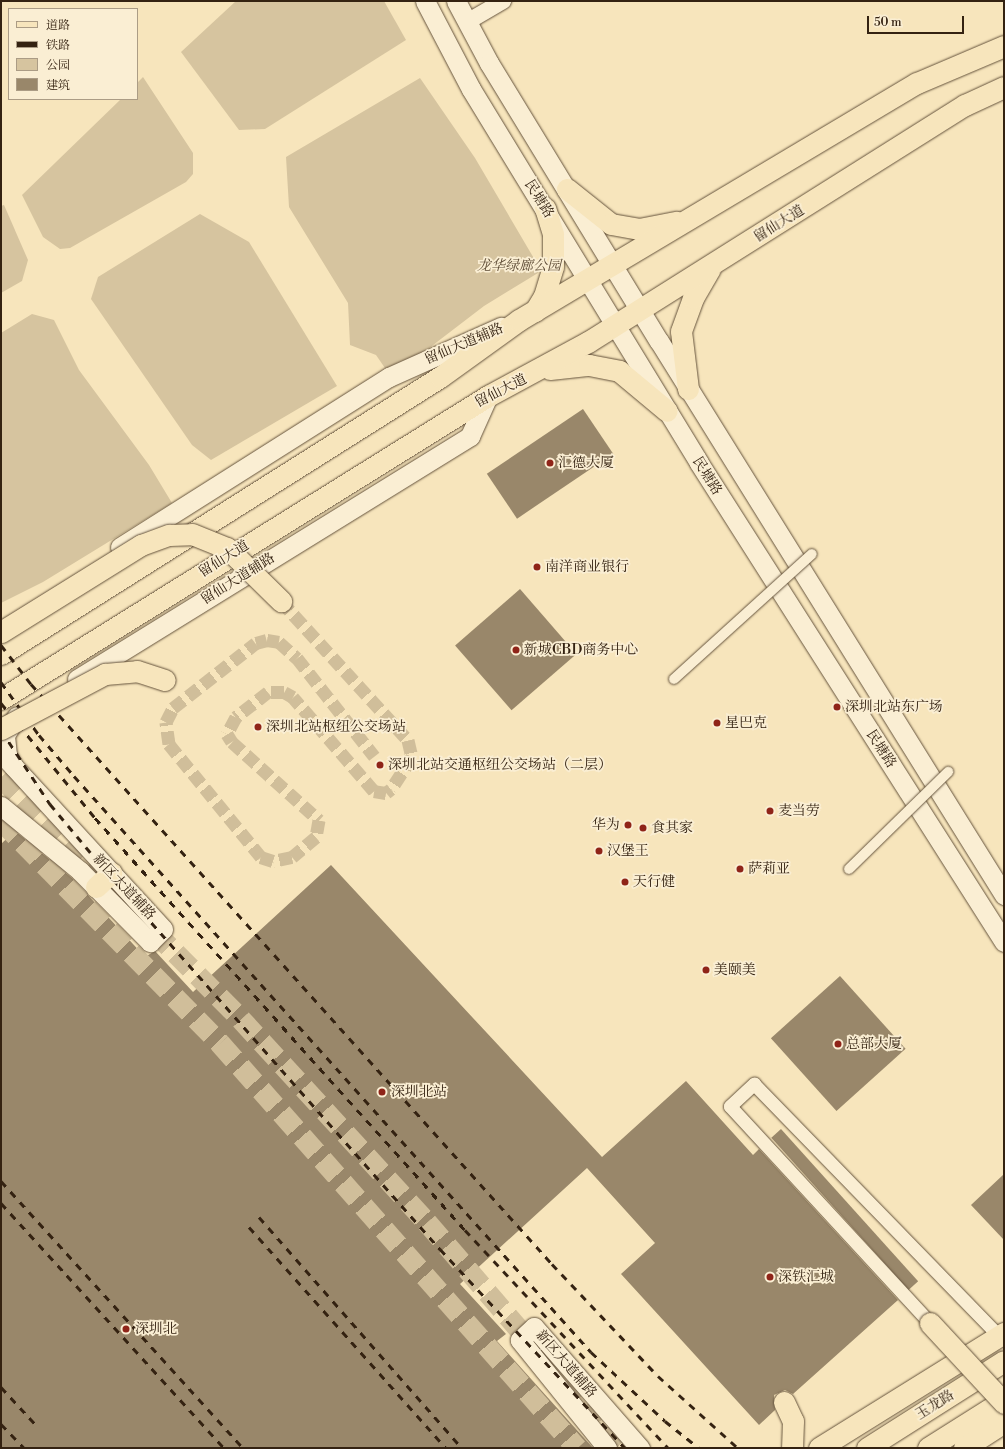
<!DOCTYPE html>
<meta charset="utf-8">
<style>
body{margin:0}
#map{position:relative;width:1005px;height:1449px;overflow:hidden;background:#f7e5bc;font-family:"Libre Bodoni","Noto Serif SC",serif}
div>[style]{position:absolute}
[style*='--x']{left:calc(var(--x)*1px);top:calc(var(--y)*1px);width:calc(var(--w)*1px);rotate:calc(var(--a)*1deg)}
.green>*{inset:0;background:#d6c49f}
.building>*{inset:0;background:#99876a;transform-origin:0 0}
.minor-tunnel>*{height:13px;margin-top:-6.5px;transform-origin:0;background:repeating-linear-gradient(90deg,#d0be9a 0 13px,transparent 0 19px)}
.primary-tunnel>*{height:21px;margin-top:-10.5px;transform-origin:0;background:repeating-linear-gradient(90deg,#d0be9a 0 21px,transparent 0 31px)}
.roads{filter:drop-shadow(0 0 1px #65533c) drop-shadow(0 0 1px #65533c)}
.minor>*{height:13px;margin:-6.5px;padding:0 6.5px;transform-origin:6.5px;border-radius:6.5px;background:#faeed3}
.tertiary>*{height:16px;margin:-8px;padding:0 8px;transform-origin:8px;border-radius:8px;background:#faeed3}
.secondary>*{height:19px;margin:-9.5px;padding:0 9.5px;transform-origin:9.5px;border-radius:9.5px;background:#faeed3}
.primary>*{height:21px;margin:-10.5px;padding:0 10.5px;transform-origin:10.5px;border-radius:10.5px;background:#f7e5bc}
.rail>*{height:3px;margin-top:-1.5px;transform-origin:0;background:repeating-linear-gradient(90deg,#342211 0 7px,transparent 0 14px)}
.bridges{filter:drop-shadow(0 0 1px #65533c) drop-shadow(0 0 1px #65533c)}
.pedestrian-bridge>*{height:10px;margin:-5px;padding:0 5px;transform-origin:5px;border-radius:5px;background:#faeed3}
.primary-bridge>*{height:21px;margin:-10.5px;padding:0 10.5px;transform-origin:10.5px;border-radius:10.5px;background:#f7e5bc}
.dots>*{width:11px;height:11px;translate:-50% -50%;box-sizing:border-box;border:2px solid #faeed3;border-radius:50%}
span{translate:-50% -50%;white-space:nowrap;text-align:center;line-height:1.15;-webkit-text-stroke:3.5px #faeed3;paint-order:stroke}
.street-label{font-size:14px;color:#342211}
.park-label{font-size:14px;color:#5c4a34;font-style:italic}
.poi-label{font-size:14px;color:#342211}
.left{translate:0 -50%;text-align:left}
.right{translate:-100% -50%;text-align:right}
.frame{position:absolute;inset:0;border:2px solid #342211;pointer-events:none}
.legend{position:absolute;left:8px;top:8px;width:130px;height:92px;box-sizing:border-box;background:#faeed3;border:1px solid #ab9c85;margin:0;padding:5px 7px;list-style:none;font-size:12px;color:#342211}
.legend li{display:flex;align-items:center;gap:8px;height:20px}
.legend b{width:20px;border:1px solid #ab9c85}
.scale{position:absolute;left:867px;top:16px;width:97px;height:18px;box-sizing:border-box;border:2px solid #342211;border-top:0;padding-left:5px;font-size:12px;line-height:14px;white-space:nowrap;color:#342211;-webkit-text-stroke:3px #faeed3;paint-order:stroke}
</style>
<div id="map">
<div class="green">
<i style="clip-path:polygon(236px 1px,384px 1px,406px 40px,265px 129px,239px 130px,181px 52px)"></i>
<i style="clip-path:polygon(143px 77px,193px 153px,193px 174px,186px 182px,70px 248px,60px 249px,43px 237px,22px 195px,121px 99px,137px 99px,137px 83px)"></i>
<i style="clip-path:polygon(420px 78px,475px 158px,539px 267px,538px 273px,484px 306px,420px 355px,387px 371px,376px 355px,350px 345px,348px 303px,289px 207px,286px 157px)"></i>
<i style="clip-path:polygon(4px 205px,28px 260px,22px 281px,1px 293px,1px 206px)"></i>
<i style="clip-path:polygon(200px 214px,249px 242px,337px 386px,211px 460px,192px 445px,91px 299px,98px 277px)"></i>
<i style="clip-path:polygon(32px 314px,54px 320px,79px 370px,149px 465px,172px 503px,43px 582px,1px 603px,1px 333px)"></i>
</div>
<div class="building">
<i style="left:583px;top:409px;width:54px;height:116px;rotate:56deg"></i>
<i style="left:520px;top:589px;width:86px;height:86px;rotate:49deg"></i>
<i style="clip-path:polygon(15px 831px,73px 879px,145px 957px,155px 951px,193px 992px,331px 865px,602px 1157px,686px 1081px,753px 1155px,759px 1149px,898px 1300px,793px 1394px,785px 1390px,774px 1395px,775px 1410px,759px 1425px,621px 1274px,655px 1243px,587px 1168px,460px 1284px,506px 1334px,497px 1341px,593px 1448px,1px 1448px,1px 844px)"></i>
<i style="left:840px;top:976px;width:98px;height:93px;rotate:48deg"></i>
<i style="left:781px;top:1129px;width:205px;height:13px;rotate:48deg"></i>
<i style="clip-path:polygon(1004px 1174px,1004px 1240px,971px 1205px)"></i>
</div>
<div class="minor-tunnel">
<i style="--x:281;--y:601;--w:188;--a:47.6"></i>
<i style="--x:408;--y:740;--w:17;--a:77"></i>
<i style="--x:412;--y:757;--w:38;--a:123"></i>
<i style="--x:391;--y:789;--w:6;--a:141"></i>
<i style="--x:386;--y:793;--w:12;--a:-171"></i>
<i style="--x:374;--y:791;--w:124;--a:-130.8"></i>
<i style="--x:293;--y:697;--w:10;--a:-151"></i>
<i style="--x:284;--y:692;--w:16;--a:180"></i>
<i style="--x:268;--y:692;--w:41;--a:142"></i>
<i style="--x:236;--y:717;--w:19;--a:118"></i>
<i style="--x:227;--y:734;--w:9;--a:58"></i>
<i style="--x:232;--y:742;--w:117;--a:41.9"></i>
<i style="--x:319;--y:820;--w:17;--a:100"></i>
<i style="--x:316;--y:837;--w:31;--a:140"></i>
<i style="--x:292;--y:857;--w:19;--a:168"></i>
<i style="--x:273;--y:861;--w:13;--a:-162"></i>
<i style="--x:261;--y:857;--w:146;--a:-129.2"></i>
<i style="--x:169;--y:744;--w:22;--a:-98"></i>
<i style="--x:166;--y:722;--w:16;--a:-63"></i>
<i style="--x:173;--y:708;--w:105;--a:-38.1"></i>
<i style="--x:256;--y:643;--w:11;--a:-15"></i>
<i style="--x:267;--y:640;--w:12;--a:9"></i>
<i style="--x:279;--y:642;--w:24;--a:42"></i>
<i style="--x:297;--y:658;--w:125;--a:51.8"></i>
</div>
<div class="primary-tunnel">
<i style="--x:1;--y:777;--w:341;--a:45.2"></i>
<i style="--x:241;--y:1019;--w:275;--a:47.5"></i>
<i style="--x:427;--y:1222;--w:170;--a:49.3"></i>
<i style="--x:1;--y:820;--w:313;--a:45.5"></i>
<i style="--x:220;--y:1043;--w:540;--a:48.6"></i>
<i style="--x:565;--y:1382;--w:87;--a:49.2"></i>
</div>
<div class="roads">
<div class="minor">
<i style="--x:930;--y:1323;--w:295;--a:-132.7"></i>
<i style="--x:730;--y:1106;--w:33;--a:-43"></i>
<i style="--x:754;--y:1084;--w:350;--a:45.8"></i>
</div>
<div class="tertiary">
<i style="--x:467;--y:22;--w:42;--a:-30.3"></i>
</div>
<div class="secondary">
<i style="--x:425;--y:1;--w:99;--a:62.4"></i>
<i style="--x:471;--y:89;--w:438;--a:58.6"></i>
<i style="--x:699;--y:463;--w:568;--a:57.51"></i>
<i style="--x:456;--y:1;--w:70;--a:62"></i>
<i style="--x:489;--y:63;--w:326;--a:58.6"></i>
<i style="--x:659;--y:341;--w:653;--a:58.09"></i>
<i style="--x:120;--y:547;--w:318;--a:-32.3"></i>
<i style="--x:389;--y:377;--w:123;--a:-24.1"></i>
<i style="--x:77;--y:679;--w:462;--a:-31.7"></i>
<i style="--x:470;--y:436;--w:44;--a:-65.8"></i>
<i style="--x:14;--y:767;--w:14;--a:-120"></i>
<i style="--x:7;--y:755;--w:20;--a:-96"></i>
<i style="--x:5;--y:735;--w:22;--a:-58"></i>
<i style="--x:1;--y:806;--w:102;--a:39.4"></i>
<i style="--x:80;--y:871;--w:100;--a:45.4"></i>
<i style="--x:150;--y:942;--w:18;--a:-45"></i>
<i style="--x:163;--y:929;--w:232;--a:-132.6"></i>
<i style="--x:607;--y:1448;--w:139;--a:-128.9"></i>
<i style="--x:520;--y:1340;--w:19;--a:-43"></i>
<i style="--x:534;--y:1327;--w:161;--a:48.8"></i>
</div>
<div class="primary">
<i style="--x:567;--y:189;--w:56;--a:38.5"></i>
<i style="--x:611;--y:224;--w:28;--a:10"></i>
<i style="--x:639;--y:229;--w:38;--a:-11"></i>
<i style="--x:535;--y:311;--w:17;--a:-59"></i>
<i style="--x:544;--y:296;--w:31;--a:-73"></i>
<i style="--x:553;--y:266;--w:32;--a:-90"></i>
<i style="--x:553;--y:234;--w:27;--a:-107"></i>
<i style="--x:550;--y:369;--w:39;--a:-6"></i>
<i style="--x:589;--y:365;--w:31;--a:11"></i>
<i style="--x:619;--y:371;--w:62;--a:39.8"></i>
<i style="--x:688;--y:389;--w:58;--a:-96.9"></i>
<i style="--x:681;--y:331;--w:35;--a:-70"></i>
<i style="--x:693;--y:298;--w:34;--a:-60"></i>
<i style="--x:1;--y:654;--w:519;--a:-32.25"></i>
<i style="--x:440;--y:377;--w:97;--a:-35.8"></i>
<i style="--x:519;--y:320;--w:463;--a:-30.8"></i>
<i style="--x:917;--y:83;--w:95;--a:-23"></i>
<i style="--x:1;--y:699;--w:574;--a:-31.89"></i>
<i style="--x:488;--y:396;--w:114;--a:-28.4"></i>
<i style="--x:588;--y:342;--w:445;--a:-32.2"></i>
<i style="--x:965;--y:105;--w:43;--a:-24.8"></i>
<i style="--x:96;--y:887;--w:21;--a:-43"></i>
<i style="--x:784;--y:1402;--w:21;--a:65"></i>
<i style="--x:793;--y:1421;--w:27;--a:92"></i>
<i style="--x:819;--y:1448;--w:218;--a:-31.9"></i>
<i style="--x:867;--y:1448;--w:162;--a:-32.4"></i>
<i style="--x:928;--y:1448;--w:90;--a:-32.3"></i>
<i style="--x:964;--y:1448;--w:48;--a:-33"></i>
</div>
</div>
<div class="rail">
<i style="--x:1;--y:645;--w:49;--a:52.4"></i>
<i style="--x:31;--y:684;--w:780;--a:48.07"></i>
<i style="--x:552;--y:1264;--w:154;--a:46.6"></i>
<i style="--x:658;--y:1376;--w:108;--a:42"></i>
<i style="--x:1;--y:682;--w:65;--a:54.4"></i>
<i style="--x:39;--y:735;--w:54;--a:49.5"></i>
<i style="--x:74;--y:776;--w:774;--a:48.09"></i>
<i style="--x:591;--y:1352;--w:101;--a:43"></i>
<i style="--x:665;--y:1421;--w:43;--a:38.5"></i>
<i style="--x:1;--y:703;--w:149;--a:50.7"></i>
<i style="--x:95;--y:818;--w:554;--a:48.07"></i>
<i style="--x:465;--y:1230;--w:298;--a:47"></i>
<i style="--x:1;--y:730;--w:89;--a:56.5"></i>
<i style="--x:50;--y:804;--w:86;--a:50.2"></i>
<i style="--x:105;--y:870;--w:506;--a:48.53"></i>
<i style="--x:440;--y:1249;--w:272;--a:47.1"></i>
<i style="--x:1;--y:1181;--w:360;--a:47.8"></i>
<i style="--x:1;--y:1203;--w:331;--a:47.7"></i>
<i style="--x:259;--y:1217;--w:308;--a:48.7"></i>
<i style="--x:249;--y:1227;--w:296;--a:48.3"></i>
<i style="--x:1;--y:1387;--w:53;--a:47.3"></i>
<i style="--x:1;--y:1424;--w:33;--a:46"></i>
</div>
<div class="bridges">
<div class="pedestrian-bridge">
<i style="--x:674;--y:679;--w:186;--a:-42.2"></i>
<i style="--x:849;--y:869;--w:139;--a:-44.4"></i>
</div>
<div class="primary-bridge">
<i style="--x:1;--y:632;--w:165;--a:-31.9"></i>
<i style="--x:141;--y:545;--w:30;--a:-20"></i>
<i style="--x:169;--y:535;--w:23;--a:-2"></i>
<i style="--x:192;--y:534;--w:38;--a:22"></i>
<i style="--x:227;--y:548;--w:76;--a:44.5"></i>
<i style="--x:1;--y:729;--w:118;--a:-27.9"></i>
<i style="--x:105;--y:674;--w:32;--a:-5"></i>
<i style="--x:137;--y:671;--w:29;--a:18"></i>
<i style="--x:930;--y:1323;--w:109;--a:47.2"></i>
</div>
</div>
<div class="dots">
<i style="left:550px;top:463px;background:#8f2418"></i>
<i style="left:537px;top:567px;background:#8f2418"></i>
<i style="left:516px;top:650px;background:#8f2418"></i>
<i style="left:837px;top:707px;background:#8f2418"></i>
<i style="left:717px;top:723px;background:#8f2418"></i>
<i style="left:258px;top:727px;background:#8f2418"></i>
<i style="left:380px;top:765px;background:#8f2418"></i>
<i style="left:770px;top:811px;background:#8f2418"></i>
<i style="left:628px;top:825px;background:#8f2418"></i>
<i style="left:643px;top:828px;background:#8f2418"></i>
<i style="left:599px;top:851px;background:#8f2418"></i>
<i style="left:740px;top:869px;background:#8f2418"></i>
<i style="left:625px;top:882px;background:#8f2418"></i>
<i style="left:706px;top:970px;background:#8f2418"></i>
<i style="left:838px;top:1044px;background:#8f2418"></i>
<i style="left:382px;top:1092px;background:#8f2418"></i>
<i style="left:770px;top:1277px;background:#8f2418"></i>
<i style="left:126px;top:1329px;background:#8f2418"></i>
</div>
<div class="street-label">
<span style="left:539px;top:199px;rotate:58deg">民塘路</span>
<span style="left:779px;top:224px;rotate:-32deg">留仙大道</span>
<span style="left:464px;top:344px;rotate:-23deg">留仙大道辅路</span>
<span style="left:501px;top:391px;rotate:-27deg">留仙大道</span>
<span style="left:707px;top:476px;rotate:58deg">民塘路</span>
<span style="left:224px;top:559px;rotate:-32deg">留仙大道</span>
<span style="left:238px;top:579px;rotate:-32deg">留仙大道辅路</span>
<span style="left:881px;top:749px;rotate:57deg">民塘路</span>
<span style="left:124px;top:887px;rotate:47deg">新区大道辅路</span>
<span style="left:566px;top:1364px;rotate:49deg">新区大道辅路</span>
<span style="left:935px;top:1405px;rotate:-32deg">玉龙路</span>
</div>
<div class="park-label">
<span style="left:519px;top:266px">龙华绿廊公园</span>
</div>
<div class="poi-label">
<span class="left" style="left:558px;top:463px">汇德大厦</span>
<span class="left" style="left:545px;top:567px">南洋商业银行</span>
<span class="left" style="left:524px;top:650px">新城CBD商务中心</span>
<span class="left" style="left:845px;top:707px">深圳北站东广场</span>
<span class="left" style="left:725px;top:723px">星巴克</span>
<span class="left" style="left:266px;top:727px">深圳北站枢纽公交场站</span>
<span class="left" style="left:388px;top:765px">深圳北站交通枢纽公交场站（二层）</span>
<span class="left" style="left:778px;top:811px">麦当劳</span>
<span class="right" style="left:620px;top:825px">华为</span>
<span class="left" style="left:651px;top:828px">食其家</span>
<span class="left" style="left:607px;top:851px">汉堡王</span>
<span class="left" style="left:748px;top:869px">萨莉亚</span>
<span class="left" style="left:633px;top:882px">天行健</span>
<span class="left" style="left:714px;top:970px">美颐美</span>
<span class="left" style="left:846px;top:1044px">总部大厦</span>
<span class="left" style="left:391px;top:1092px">深圳北站</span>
<span class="left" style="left:778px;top:1277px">深铁汇城</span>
<span class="left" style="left:135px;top:1329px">深圳北</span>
</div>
<div class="frame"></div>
<ul class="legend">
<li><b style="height:5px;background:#f7e5bc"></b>道路</li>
<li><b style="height:5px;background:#342211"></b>铁路</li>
<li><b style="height:11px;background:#d6c49f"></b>公园</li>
<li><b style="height:11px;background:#99876a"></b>建筑</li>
</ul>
<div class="scale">50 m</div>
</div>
